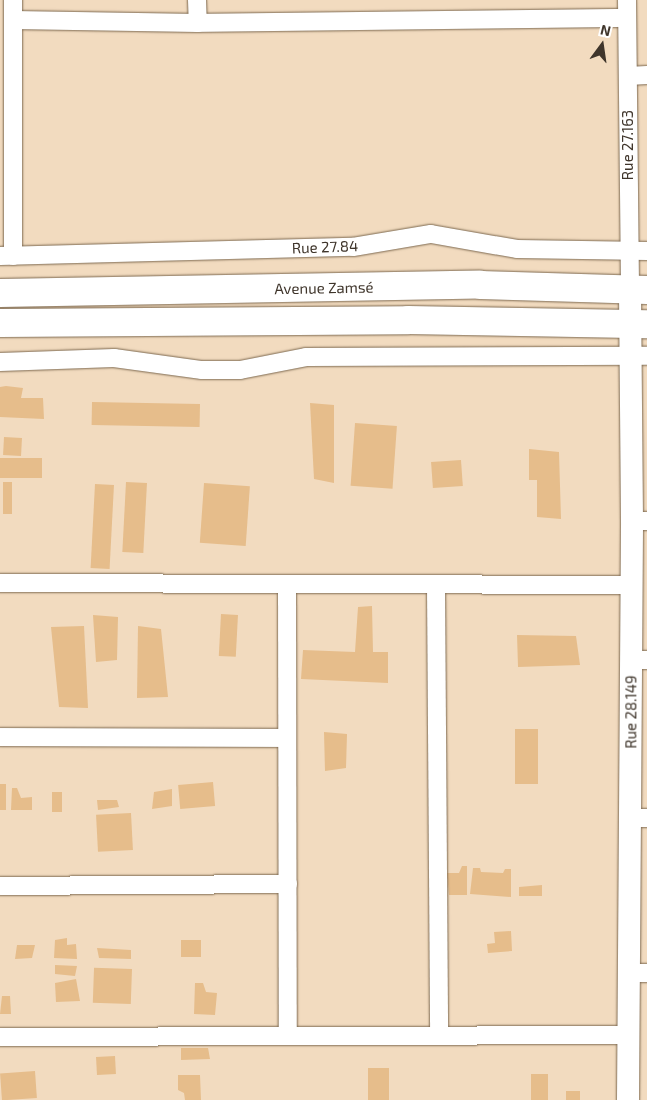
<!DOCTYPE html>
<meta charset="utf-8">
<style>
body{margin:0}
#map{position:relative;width:647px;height:1100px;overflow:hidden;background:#f2dbbf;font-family:"Exo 2",sans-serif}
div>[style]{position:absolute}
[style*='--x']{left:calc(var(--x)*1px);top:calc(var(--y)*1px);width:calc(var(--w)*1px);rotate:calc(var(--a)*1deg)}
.building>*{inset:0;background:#e6bd8b;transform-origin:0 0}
.roads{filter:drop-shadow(0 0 1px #7d6950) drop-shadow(0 0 1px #7d6950)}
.minor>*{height:18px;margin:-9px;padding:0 9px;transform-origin:9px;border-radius:9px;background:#fff}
.tertiary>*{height:22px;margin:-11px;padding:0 11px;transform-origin:11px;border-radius:11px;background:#fff}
.trunk>*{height:28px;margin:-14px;padding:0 14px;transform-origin:14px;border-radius:14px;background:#fff}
span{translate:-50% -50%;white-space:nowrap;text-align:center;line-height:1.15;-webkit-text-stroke:4px #fff;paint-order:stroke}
.street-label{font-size:15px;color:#3f352b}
.north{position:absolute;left:577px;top:20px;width:50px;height:50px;-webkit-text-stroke:4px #fff;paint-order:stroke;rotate:14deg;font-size:14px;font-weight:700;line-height:20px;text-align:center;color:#3f352b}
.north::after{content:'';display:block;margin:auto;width:18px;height:22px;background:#3f352b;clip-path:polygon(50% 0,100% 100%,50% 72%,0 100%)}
</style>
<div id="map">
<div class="building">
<i style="clip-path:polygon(6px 386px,23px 388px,21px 398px,43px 398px,44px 419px,0 417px,0 387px)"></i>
<i style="left:92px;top:402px;width:108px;height:23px;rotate:1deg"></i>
<i style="clip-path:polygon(310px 403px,334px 405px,334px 483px,314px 479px)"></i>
<i style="left:355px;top:423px;width:42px;height:63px;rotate:4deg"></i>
<i style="left:4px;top:437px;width:18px;height:18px;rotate:3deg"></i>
<i style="clip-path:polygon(529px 449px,559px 452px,561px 519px,537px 517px,537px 480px,529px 480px)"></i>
<i style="left:0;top:458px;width:42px;height:20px"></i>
<i style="left:461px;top:460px;width:26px;height:30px;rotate:86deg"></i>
<i style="left:3px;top:482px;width:9px;height:32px"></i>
<i style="left:126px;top:482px;width:21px;height:70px;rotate:3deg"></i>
<i style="left:204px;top:483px;width:46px;height:60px;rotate:4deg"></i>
<i style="left:95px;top:484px;width:19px;height:84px;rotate:3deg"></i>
<i style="clip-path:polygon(372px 606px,373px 652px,388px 652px,388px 683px,301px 679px,303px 650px,355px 652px,358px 607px)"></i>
<i style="left:221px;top:614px;width:17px;height:42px;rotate:3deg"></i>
<i style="clip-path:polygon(93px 615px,118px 617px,117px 660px,96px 662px)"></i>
<i style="clip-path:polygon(84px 626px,88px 708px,59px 707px,51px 627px)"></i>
<i style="clip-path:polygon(138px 626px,161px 629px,168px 697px,137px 698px)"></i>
<i style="clip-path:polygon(517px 635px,576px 636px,580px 665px,518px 667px)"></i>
<i style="left:515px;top:729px;width:23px;height:55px"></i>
<i style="clip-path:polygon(324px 732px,347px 734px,346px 768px,325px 771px)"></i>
<i style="left:213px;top:782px;width:24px;height:35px;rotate:85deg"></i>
<i style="left:0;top:784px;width:6px;height:26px"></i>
<i style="clip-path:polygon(12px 788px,17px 788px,21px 798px,32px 797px,32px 810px,11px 810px)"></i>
<i style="clip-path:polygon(172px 789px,172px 806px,152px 809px,154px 792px)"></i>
<i style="left:62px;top:792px;width:20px;height:10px;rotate:90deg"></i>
<i style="clip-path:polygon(97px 800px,117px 800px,119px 807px,98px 810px)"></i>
<i style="left:131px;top:813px;width:37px;height:35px;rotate:87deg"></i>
<i style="clip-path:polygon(462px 866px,467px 866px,467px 895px,449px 895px,447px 873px,459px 873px)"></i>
<i style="clip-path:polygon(473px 868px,480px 868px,481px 872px,503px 873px,505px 869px,511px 869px,511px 897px,470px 894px)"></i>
<i style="clip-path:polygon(542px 885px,542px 896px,519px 896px,519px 887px)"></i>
<i style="clip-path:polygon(511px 931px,512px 951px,488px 953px,487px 944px,495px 943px,494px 932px)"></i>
<i style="clip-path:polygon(67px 938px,67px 945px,76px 944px,77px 959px,54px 958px,55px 940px)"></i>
<i style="left:181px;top:940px;width:20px;height:17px"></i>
<i style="clip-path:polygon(17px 945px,35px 945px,32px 958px,15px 959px)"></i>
<i style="clip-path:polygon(97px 948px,131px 950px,131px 959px,99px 958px)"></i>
<i style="clip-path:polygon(55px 965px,77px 966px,75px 976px,55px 974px)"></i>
<i style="left:132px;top:969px;width:35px;height:38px;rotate:92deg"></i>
<i style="clip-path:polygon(76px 979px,80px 1001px,56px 1002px,55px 983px)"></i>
<i style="clip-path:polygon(195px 983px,203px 983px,206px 992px,217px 993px,215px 1015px,194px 1014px)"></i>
<i style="clip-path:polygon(2px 996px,10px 996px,11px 1014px,0 1014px)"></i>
<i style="clip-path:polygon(181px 1048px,208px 1048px,210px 1059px,181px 1060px)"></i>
<i style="left:115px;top:1056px;width:18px;height:19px;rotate:87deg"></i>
<i style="left:368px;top:1068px;width:21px;height:32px"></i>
<i style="left:35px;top:1071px;width:27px;height:35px;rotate:86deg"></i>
<i style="left:531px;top:1074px;width:17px;height:26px"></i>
<i style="clip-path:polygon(178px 1075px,200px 1075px,201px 1100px,185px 1100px,184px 1093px,178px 1090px)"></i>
<i style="left:566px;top:1091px;width:14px;height:9px"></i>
</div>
<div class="roads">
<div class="minor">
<i style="--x:13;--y:0;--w:256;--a:90"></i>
<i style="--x:197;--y:0;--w:23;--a:88"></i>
<i style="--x:627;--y:0;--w:290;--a:89.4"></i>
<i style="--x:13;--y:20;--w:185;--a:0.9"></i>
<i style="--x:198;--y:23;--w:429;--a:-0.7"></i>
<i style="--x:628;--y:76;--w:19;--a:-3"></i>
<i style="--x:0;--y:256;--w:353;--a:-1.5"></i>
<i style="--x:353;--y:247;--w:79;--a:-9.5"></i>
<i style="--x:431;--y:234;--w:87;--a:9.9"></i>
<i style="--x:517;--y:249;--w:130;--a:0.9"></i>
<i style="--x:0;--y:362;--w:114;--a:-2"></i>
<i style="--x:114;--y:358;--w:89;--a:7.8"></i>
<i style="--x:202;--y:370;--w:38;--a:0"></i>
<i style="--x:240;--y:370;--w:67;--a:-11.1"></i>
<i style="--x:306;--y:357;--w:341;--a:-0.2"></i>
<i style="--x:632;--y:521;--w:15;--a:0"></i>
<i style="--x:0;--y:583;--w:631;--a:0.18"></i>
<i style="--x:287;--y:585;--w:451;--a:89.9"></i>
<i style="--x:436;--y:586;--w:449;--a:89.6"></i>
<i style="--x:632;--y:660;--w:15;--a:0"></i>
<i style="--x:0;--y:737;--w:287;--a:0.2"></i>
<i style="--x:631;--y:818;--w:16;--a:0"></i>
<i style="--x:0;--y:886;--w:288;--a:-0.4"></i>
<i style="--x:630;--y:973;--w:17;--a:0"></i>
<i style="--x:0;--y:1037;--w:628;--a:-0.18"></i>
</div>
<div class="tertiary">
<i style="--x:628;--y:1100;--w:579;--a:-89.6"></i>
<i style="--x:632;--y:521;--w:231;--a:-90.5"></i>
</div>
<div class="trunk">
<i style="--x:0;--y:293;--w:480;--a:-1"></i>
<i style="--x:480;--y:285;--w:167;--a:1.7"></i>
<i style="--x:0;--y:323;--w:408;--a:-0.4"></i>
<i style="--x:408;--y:320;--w:239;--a:1"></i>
</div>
</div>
<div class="street-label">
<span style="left:628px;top:145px;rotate:-90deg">Rue 27.163</span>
<span style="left:325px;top:247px;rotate:-2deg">Rue 27.84</span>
<span style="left:324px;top:288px;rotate:-1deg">Avenue Zamsé</span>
<span style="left:631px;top:712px;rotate:-90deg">Rue 28.149</span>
</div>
<div class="north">N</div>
</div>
